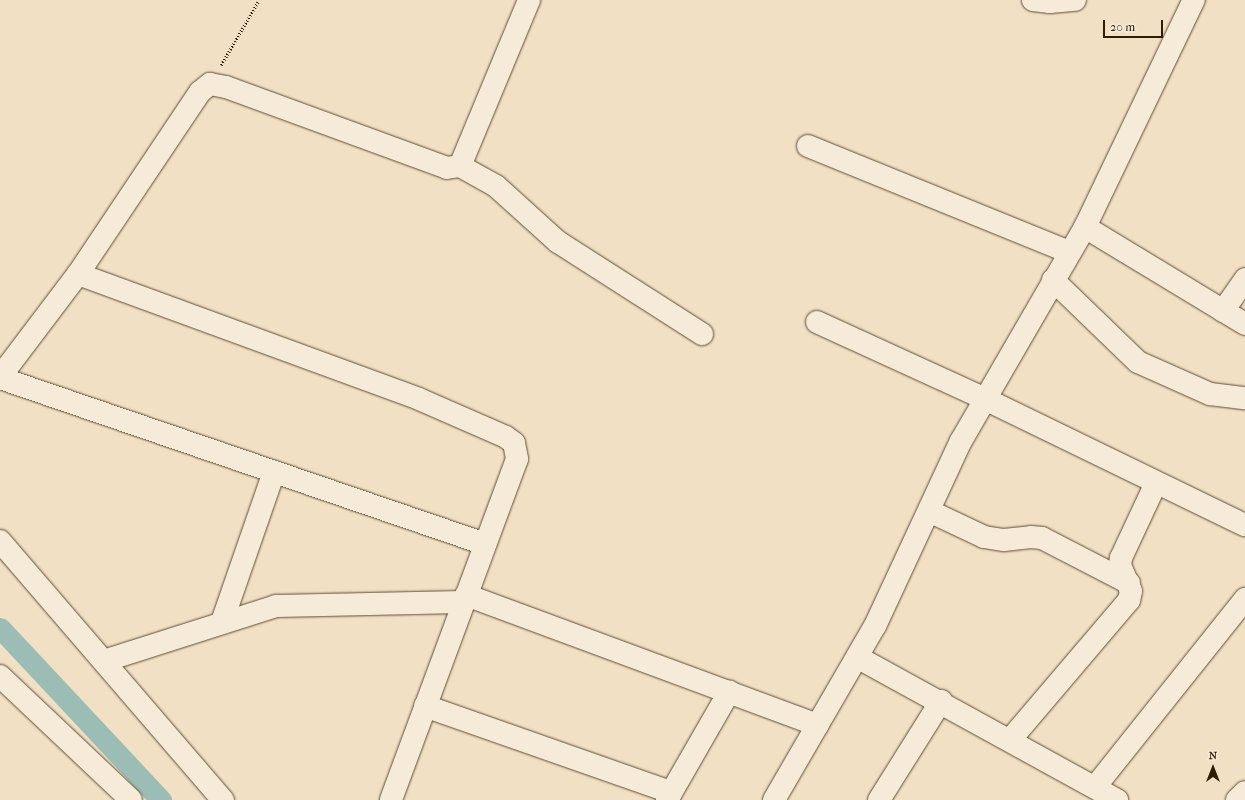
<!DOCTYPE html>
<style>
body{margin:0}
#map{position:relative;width:1245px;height:800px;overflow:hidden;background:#f1e0c4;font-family:"IM FELL French Canon",serif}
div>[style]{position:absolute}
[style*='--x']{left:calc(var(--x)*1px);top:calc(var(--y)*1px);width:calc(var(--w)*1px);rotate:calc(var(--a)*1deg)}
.canal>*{height:21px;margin:-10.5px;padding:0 10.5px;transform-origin:10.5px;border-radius:10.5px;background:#9bbdb6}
.path>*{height:2.5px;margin-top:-1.25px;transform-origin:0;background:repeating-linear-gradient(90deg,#2f1c05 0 1px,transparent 0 3px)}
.roads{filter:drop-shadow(0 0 1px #604d35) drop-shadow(0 0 1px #604d35)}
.minor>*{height:22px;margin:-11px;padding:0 11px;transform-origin:11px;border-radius:11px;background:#f6ebd9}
span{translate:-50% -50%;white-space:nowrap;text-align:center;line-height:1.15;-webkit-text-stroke:4px #f6ebd9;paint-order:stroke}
.north{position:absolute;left:1193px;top:748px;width:40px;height:40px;-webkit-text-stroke:3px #f6ebd9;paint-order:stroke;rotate:0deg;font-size:11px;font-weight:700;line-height:16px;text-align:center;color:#2f1c05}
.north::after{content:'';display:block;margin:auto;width:14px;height:18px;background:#2f1c05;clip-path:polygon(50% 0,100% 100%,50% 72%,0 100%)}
.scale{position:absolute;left:1103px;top:20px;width:60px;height:18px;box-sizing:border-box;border:2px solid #2f1c05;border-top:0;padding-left:5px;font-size:12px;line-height:14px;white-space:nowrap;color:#2f1c05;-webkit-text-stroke:3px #f6ebd9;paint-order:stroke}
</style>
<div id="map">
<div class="canal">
<i style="--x:0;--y:628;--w:236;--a:46.9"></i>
</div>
<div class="path">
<i style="--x:221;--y:65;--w:75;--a:-59.7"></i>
</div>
<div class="roads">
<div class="minor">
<i style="--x:1033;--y:0;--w:17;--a:7"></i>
<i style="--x:1050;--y:2;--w:25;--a:-5"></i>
<i style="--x:808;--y:146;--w:282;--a:22.1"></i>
<i style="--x:460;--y:166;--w:41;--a:29.1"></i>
<i style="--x:496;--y:186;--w:84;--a:42.1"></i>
<i style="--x:558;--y:242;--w:171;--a:32.6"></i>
<i style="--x:1085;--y:227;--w:187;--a:31.2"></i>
<i style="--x:78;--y:274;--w:363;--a:20.1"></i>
<i style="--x:419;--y:399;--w:95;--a:23.6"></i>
<i style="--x:506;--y:437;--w:10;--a:37"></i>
<i style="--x:514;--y:443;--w:16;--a:79"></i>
<i style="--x:517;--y:459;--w:364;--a:110.3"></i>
<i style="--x:1053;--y:280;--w:118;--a:44"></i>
<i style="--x:1138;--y:362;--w:79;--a:24"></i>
<i style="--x:1210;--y:394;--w:35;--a:7"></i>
<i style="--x:1223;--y:311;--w:39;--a:-55"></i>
<i style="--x:817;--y:322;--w:185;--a:24.6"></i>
<i style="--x:985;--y:399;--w:289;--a:25.9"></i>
<i style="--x:0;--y:377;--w:129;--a:-52.9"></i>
<i style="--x:78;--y:274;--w:219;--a:-56.2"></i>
<i style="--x:200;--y:92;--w:13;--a:-39"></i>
<i style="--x:210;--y:84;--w:16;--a:11"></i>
<i style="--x:226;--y:87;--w:235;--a:20.1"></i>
<i style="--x:447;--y:168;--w:13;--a:-9"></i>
<i style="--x:460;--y:166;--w:180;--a:-67.4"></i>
<i style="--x:0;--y:378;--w:513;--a:18.89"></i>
<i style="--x:929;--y:511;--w:61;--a:25.3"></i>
<i style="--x:984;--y:537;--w:20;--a:9"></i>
<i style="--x:1004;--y:540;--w:27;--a:-6"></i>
<i style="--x:1031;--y:537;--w:11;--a:5"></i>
<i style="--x:1042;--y:538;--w:98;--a:27.3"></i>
<i style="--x:0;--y:541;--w:342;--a:49.3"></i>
<i style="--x:466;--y:595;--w:375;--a:20.3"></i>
<i style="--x:222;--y:622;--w:159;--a:-70.9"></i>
<i style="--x:857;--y:657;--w:297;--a:28.8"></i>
<i style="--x:104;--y:661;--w:181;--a:-17.7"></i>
<i style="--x:276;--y:606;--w:187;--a:-1.2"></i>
<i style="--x:0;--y:676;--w:180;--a:43.4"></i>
<i style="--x:425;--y:706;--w:261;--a:19.3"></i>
<i style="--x:1010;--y:740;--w:184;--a:-49.6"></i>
<i style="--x:1129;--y:600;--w:9;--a:-77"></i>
<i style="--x:1131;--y:591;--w:28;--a:-113"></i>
<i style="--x:1120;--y:565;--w:7;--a:-82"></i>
<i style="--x:1121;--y:558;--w:83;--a:-65"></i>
<i style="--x:1095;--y:787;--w:241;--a:-51.4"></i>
<i style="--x:667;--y:800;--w:125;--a:-60.1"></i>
<i style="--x:774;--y:800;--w:201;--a:-59.9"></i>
<i style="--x:875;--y:626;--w:204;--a:-65.1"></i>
<i style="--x:961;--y:441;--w:247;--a:-59.9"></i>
<i style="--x:1085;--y:227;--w:252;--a:-64.4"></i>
<i style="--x:879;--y:800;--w:117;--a:-57.9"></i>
<i style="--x:1237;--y:800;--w:11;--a:-45"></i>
</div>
</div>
<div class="north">N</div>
<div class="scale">20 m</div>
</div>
